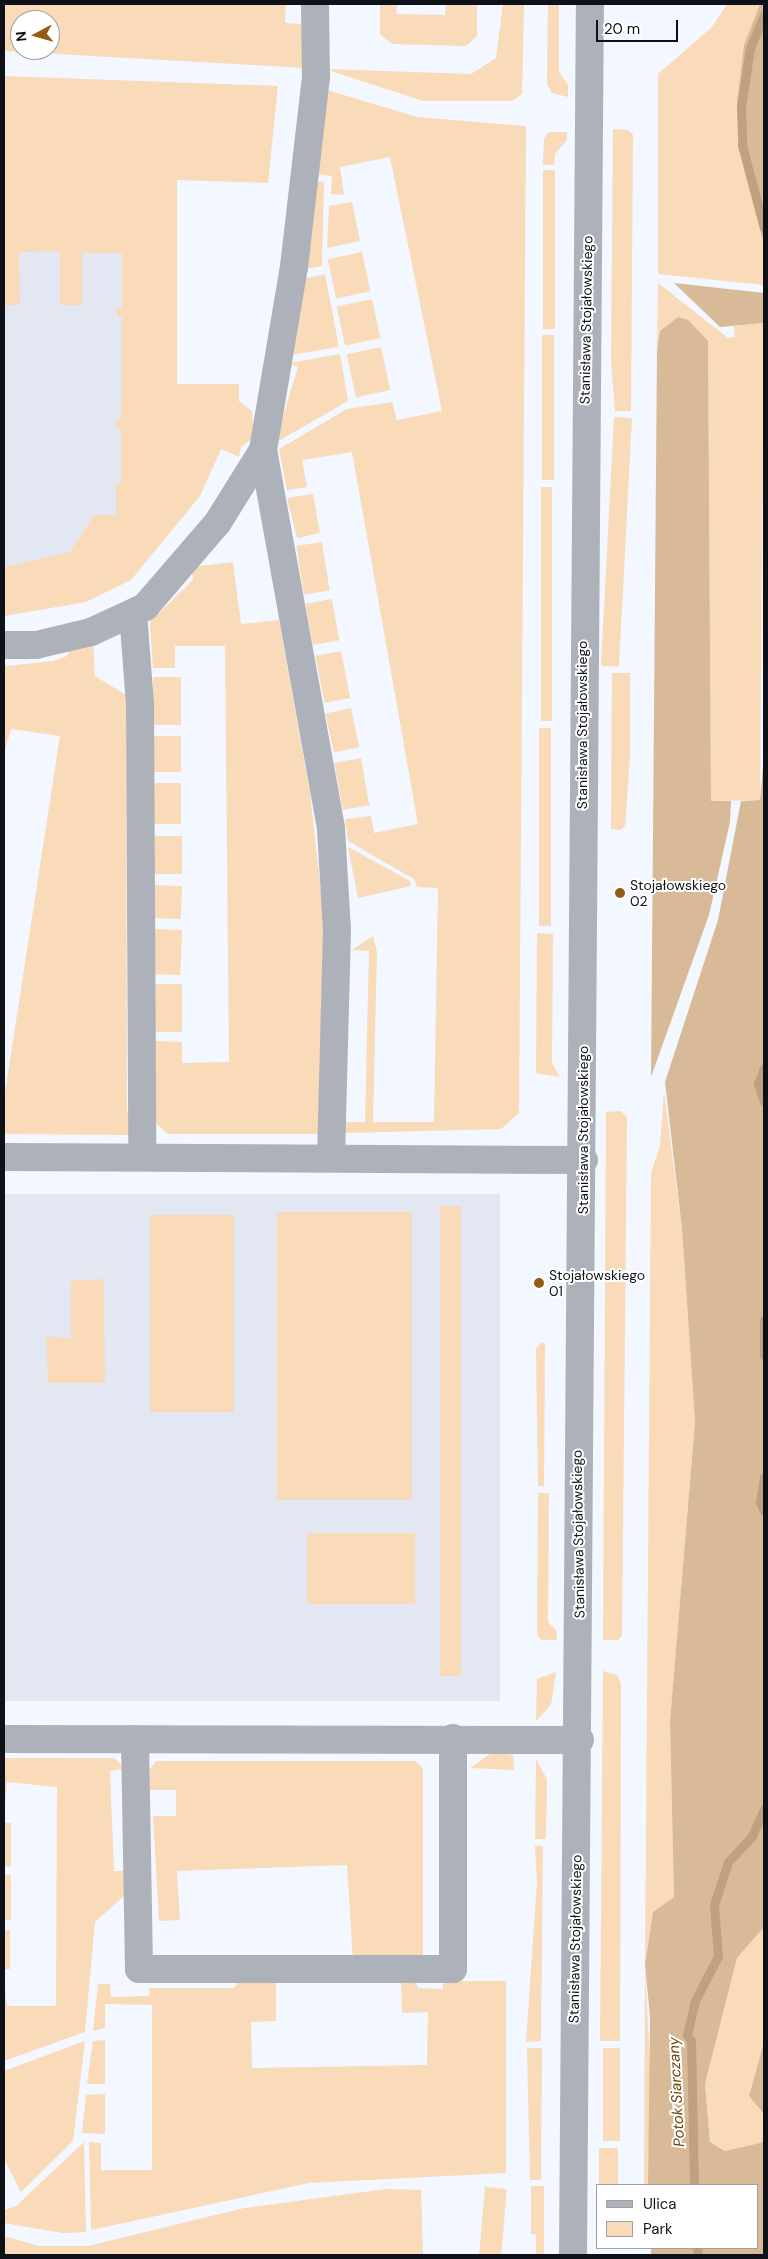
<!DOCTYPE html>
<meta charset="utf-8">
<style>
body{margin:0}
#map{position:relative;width:768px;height:2259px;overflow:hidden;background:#f3f7ff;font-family:"DM Sans",sans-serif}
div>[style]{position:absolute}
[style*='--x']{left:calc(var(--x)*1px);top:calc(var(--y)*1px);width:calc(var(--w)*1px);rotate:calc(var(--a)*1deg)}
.built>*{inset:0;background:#e2e7f2;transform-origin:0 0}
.green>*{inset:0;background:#f9dab9;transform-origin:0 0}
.forest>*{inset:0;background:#d8b998}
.stream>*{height:9px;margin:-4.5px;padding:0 4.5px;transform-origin:4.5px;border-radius:4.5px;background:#bfa181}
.minor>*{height:28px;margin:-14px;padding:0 14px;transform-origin:14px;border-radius:14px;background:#adb1ba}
.tertiary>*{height:28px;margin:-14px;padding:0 14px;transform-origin:14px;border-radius:14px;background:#adb1ba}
.dots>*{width:14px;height:14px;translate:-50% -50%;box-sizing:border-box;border:2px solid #fff;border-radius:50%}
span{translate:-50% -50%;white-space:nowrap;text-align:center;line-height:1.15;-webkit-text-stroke:4px #fff;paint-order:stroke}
.street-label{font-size:14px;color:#0e1118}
.poi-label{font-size:14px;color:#0e1118}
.left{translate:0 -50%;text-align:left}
.water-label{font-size:15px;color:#6e450f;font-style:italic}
.frame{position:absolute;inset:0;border:5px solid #0e1118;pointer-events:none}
.legend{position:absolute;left:596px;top:2184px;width:162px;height:65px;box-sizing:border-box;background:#fff;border:1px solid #9fa0a3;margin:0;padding:6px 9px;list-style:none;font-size:15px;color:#0e1118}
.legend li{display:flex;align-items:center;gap:10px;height:25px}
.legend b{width:25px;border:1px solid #9fa0a3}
.north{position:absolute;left:10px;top:10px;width:50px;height:50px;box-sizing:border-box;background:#fff;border:1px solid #9fa0a3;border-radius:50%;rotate:264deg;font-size:14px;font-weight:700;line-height:20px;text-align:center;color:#0e1118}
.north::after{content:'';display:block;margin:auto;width:18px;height:22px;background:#935d13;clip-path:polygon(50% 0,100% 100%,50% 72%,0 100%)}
.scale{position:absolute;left:596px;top:20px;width:82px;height:22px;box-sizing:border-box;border:2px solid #0e1118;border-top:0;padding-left:6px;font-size:15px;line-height:18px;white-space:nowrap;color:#0e1118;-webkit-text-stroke:4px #fff;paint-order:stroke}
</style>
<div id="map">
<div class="built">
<i style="left:4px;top:132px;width:136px;height:435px"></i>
<i style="left:500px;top:1194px;width:507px;height:496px;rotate:90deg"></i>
</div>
<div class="green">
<i style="clip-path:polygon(evenodd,4px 4px,286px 4px,285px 23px,302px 24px,305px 68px,4px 51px,4px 4px,20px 20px,50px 20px,50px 50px,20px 50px,20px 20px)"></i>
<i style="clip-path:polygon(380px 4px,397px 4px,396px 14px,445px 15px,446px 5px,477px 4px,477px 36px,466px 46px,392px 44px,380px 34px)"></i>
<i style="clip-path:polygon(503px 4px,524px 4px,522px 94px,512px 101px,423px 101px,325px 69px,471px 74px,496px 58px)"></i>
<i style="clip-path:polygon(548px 4px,559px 4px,559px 72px,568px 85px,568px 97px,552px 93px,547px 84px)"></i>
<i style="clip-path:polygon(727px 4px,760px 4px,744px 45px,737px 102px,752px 197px,764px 244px,764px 285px,658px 274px,658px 74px,712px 27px)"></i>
<i style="clip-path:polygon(4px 76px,278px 86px,268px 183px,177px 180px,177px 384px,239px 384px,239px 401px,252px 411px,254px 437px,241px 447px,239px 457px,221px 449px,200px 496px,131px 580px,86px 602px,4px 616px,4px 567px,70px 552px,94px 515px,116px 515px,116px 484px,121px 483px,121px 429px,116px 428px,116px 420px,121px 419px,122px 317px,117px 317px,117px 308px,122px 308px,122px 253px,82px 253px,82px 305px,60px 305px,60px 251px,19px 252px,20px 305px,4px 305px)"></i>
<i style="clip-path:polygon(324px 89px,417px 117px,526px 126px,519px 1113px,501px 1129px,345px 1133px,346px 1122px,365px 1122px,369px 951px,352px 950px,373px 936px,377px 952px,373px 1122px,434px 1122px,438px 888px,417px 887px,414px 879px,348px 841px,345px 819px,371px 816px,374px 833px,418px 824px,352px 452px,302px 460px,307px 487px,287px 490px,279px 449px,347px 409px,392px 402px,397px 420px,442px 411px,390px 157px,340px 167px,344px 195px,331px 194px,332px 176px,314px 174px)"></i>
<i style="clip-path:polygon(613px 129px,628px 130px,633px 135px,631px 411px,615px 411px,611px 362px)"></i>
<i style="clip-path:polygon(549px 132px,567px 132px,567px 140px,555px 154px,554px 165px,543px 165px,544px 139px)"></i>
<i style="left:543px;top:170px;width:12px;height:159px"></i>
<i style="clip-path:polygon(312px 180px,324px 182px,322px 266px,304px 269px)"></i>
<i style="clip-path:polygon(352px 202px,360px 241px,327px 248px,329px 206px)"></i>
<i style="left:362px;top:252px;width:40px;height:35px;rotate:78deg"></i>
<i style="clip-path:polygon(325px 274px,339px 347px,290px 355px,303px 279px)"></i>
<i style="clip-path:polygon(658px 283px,728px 338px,735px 337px,734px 326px,764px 323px,760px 800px,711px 801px,708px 341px,660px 331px,657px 349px)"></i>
<i style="left:372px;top:299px;width:40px;height:36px;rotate:78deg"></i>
<i style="left:542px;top:335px;width:12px;height:145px"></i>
<i style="left:381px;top:347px;width:44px;height:35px;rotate:78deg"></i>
<i style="clip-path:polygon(340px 354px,348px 401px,275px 443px,298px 367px,289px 363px)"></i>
<i style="left:614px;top:417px;width:18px;height:249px;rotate:3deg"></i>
<i style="left:541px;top:487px;width:11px;height:234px"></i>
<i style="clip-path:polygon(313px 494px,320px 533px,297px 538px,287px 498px)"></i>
<i style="left:322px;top:542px;width:49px;height:26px;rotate:81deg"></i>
<i style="clip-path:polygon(233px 562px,241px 624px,279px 620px,310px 793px,324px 917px,318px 1134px,168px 1134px,156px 1123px,155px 1041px,182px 1042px,182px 1063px,229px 1062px,225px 646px,175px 646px,175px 668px,153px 668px,149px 609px,159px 613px,193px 580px,192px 567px)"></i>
<i style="left:332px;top:599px;width:42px;height:27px;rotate:80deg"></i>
<i style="clip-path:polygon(93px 641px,95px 676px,126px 695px,127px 1112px,135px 1112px,130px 1135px,4px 1134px,4px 1099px,60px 736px,11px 729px,4px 754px,4px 662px,7px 666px,53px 661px,67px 656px,72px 645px)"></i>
<i style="left:341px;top:651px;width:48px;height:26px;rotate:79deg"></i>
<i style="clip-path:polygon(612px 673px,630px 673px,630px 757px,625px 826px,620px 830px,611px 829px)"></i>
<i style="left:153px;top:677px;width:28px;height:48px"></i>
<i style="left:351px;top:708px;width:40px;height:26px;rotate:78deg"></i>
<i style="left:539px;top:728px;width:12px;height:198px"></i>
<i style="left:151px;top:736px;width:30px;height:36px"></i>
<i style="left:361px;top:758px;width:48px;height:27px;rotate:80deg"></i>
<i style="left:151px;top:783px;width:30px;height:41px"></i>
<i style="left:182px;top:836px;width:38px;height:30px;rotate:90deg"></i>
<i style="clip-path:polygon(348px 847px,410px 881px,411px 886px,358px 898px)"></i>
<i style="left:153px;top:885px;width:29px;height:33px;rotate:2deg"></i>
<i style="left:153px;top:929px;width:29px;height:45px;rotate:2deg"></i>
<i style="clip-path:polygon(537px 933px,553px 934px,552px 1063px,560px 1077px,536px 1073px)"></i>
<i style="left:154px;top:984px;width:28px;height:48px"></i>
<i style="clip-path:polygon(664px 1092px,682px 1229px,695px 1422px,670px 1721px,674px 1897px,653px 1912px,645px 1963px,650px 2069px,648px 2185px,644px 2185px,645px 1964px,651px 1173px,660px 1146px)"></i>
<i style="clip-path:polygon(621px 1111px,627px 1117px,622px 1636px,618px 1640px,603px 1640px,606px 1112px)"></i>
<i style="left:440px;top:1206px;width:21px;height:470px"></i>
<i style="left:277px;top:1212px;width:135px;height:288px"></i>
<i style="left:150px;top:1215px;width:84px;height:197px"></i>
<i style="clip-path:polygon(104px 1279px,105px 1383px,48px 1383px,46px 1336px,71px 1339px,71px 1281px)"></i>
<i style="clip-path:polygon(541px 1343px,545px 1343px,544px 1486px,538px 1486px,536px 1349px)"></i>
<i style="clip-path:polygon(538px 1493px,549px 1493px,548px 1622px,556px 1630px,557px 1640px,541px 1640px,537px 1635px)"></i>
<i style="left:415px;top:1533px;width:71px;height:108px;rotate:90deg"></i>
<i style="clip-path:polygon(603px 1671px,617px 1675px,621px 1684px,620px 2041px,600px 2041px)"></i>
<i style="clip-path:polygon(556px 1672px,551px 1705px,536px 1721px,537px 1679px)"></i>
<i style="clip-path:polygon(493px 1752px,513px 1755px,514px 1770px,470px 1768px)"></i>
<i style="clip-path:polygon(4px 1758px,114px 1758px,119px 1762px,123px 1769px,110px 1771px,114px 1871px,124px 1871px,125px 1895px,95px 1922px,85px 2032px,4px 2061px,4px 1979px,7px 2006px,56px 2006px,57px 1787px,7px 1782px,4px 1813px)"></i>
<i style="clip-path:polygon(536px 1759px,547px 1779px,546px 1839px,535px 1839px)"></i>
<i style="clip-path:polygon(156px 1761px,415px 1761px,423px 1768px,423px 1964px,353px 1961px,347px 1865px,177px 1871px,180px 1920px,159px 1921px,153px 1816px,176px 1816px,176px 1790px,150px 1790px,150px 1769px)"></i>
<i style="left:4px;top:1823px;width:7px;height:43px"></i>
<i style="clip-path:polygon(535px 1846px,543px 1846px,541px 2041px,526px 2042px,537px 1883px)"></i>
<i style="left:4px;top:1875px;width:7px;height:45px"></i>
<i style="clip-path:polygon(764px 1927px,764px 2042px,749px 2096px,764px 2114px,764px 2142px,725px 2151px,710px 2142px,705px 2084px,737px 1958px)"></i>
<i style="left:4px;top:1930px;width:6px;height:39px"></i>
<i style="clip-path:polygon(276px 1977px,276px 2021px,251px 2022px,252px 2068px,427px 2065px,428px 2012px,402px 2013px,401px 1980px,415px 1980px,418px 1988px,443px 1989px,443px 1981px,506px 1981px,506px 2173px,309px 2183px,91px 2230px,89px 2142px,101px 2143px,101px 2170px,152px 2170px,152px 2005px,105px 2004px,105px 2028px,93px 2031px,98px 1984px,110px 1984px,111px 1997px,149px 1996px,149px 1988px,234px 1988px,241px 1978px)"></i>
<i style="clip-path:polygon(105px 2040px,105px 2084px,87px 2084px,93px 2041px)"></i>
<i style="clip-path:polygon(85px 2041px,73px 2141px,21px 2192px,4px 2159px,4px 2071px)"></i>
<i style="clip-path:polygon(527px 2048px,542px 2048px,541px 2180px,530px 2180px)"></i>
<i style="left:603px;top:2048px;width:17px;height:93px"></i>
<i style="clip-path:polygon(105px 2094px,105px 2134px,82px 2133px,86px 2095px)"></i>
<i style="clip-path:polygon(84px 2142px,86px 2232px,63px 2233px,4px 2223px,4px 2210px,16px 2206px)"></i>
<i style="left:599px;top:2148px;width:19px;height:37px"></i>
<i style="clip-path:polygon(531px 2186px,544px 2186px,544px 2255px,536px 2255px,536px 2234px,531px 2234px)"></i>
<i style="left:485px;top:2187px;width:22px;height:68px;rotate:5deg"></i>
<i style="clip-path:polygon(386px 2189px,421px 2190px,423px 2255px,4px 2255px,4px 2236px,39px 2246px,88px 2246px,244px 2208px)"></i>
</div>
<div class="forest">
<i style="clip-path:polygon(760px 4px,764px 4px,764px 244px,752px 197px,737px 102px,744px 45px)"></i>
<i style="clip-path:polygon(674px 283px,764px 293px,764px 323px,720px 327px)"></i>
<i style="clip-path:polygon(678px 317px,688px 320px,708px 341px,711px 801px,731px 801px,730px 822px,709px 915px,651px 1077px,657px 350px,660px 331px)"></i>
<i style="clip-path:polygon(764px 754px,764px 1927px,737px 1958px,705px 2084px,710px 2142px,725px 2151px,764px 2142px,764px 2255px,651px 2255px,651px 2248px,757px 2248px,757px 2185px,648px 2185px,650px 2017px,645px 1964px,653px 1912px,674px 1897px,670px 1721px,695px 1422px,682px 1229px,665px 1082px,718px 920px,741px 801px,760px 800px)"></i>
<i style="clip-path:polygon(764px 2042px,764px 2114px,749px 2096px)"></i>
</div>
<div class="stream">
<i style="--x:764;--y:15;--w:36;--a:113"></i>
<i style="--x:750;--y:48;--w:60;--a:98.7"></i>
<i style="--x:741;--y:107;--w:38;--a:88"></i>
<i style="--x:742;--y:145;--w:86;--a:75.2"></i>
<i style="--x:764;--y:1068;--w:17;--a:111"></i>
<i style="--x:758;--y:1084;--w:18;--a:71"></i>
<i style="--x:764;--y:1320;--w:35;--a:90"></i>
<i style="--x:764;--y:1477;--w:25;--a:99"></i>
<i style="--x:760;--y:1502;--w:10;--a:66"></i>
<i style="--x:694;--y:2185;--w:144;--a:-91.2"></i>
<i style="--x:691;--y:2041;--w:7;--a:-124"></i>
<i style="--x:687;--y:2035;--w:35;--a:-77"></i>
<i style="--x:695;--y:2001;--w:51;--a:-62.9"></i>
<i style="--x:718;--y:1956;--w:51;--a:-94.5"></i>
<i style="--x:714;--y:1905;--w:45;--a:-72"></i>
<i style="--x:728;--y:1862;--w:35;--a:-47"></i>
<i style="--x:752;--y:1836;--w:30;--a:-66"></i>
<i style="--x:697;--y:2248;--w:7;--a:82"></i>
</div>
<div class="minor">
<i style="--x:263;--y:450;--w:385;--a:79.8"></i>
<i style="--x:331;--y:829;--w:100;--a:86.6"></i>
<i style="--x:337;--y:929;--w:228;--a:91.5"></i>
<i style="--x:133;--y:613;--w:92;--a:85.6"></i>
<i style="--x:140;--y:705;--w:452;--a:89.7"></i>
<i style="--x:4;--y:645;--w:32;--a:0"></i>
<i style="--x:36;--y:645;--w:57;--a:-13.3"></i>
<i style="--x:91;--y:632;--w:60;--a:-24.8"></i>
<i style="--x:145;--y:607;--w:112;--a:-49.3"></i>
<i style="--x:218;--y:522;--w:85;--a:-58"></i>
<i style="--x:263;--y:450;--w:186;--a:-80.4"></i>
<i style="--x:294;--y:267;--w:190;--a:-83.4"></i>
<i style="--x:316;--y:78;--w:74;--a:-90.8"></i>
<i style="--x:4;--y:1157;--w:580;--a:0.3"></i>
<i style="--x:4;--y:1739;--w:576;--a:0.1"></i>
<i style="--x:135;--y:1739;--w:230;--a:89"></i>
<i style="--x:139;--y:1969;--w:314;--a:0"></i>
<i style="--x:453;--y:1969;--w:231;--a:-90"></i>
</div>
<div class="tertiary">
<i style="--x:573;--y:2255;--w:2251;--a:-89.57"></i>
</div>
<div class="dots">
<i style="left:620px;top:893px;background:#935d13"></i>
<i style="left:539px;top:1283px;background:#935d13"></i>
</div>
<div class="street-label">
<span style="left:586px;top:320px;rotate:-89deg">Stanisława Stojałowskiego</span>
<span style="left:582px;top:725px;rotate:-90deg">Stanisława Stojałowskiego</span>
<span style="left:583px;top:1130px;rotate:-90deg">Stanisława Stojałowskiego</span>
<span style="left:578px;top:1534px;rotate:-91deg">Stanisława Stojałowskiego</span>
<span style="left:575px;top:1939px;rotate:-89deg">Stanisława Stojałowskiego</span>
</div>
<div class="poi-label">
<span class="left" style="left:630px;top:893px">Stojałowskiego<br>02</span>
<span class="left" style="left:549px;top:1283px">Stojałowskiego<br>01</span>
</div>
<div class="water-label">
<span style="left:677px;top:2092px;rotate:-93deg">Potok Siarczany</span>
</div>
<div class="frame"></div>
<ul class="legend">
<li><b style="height:6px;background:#adb1ba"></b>Ulica</li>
<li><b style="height:14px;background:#f9dab9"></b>Park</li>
</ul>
<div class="north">N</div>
<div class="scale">20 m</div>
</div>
